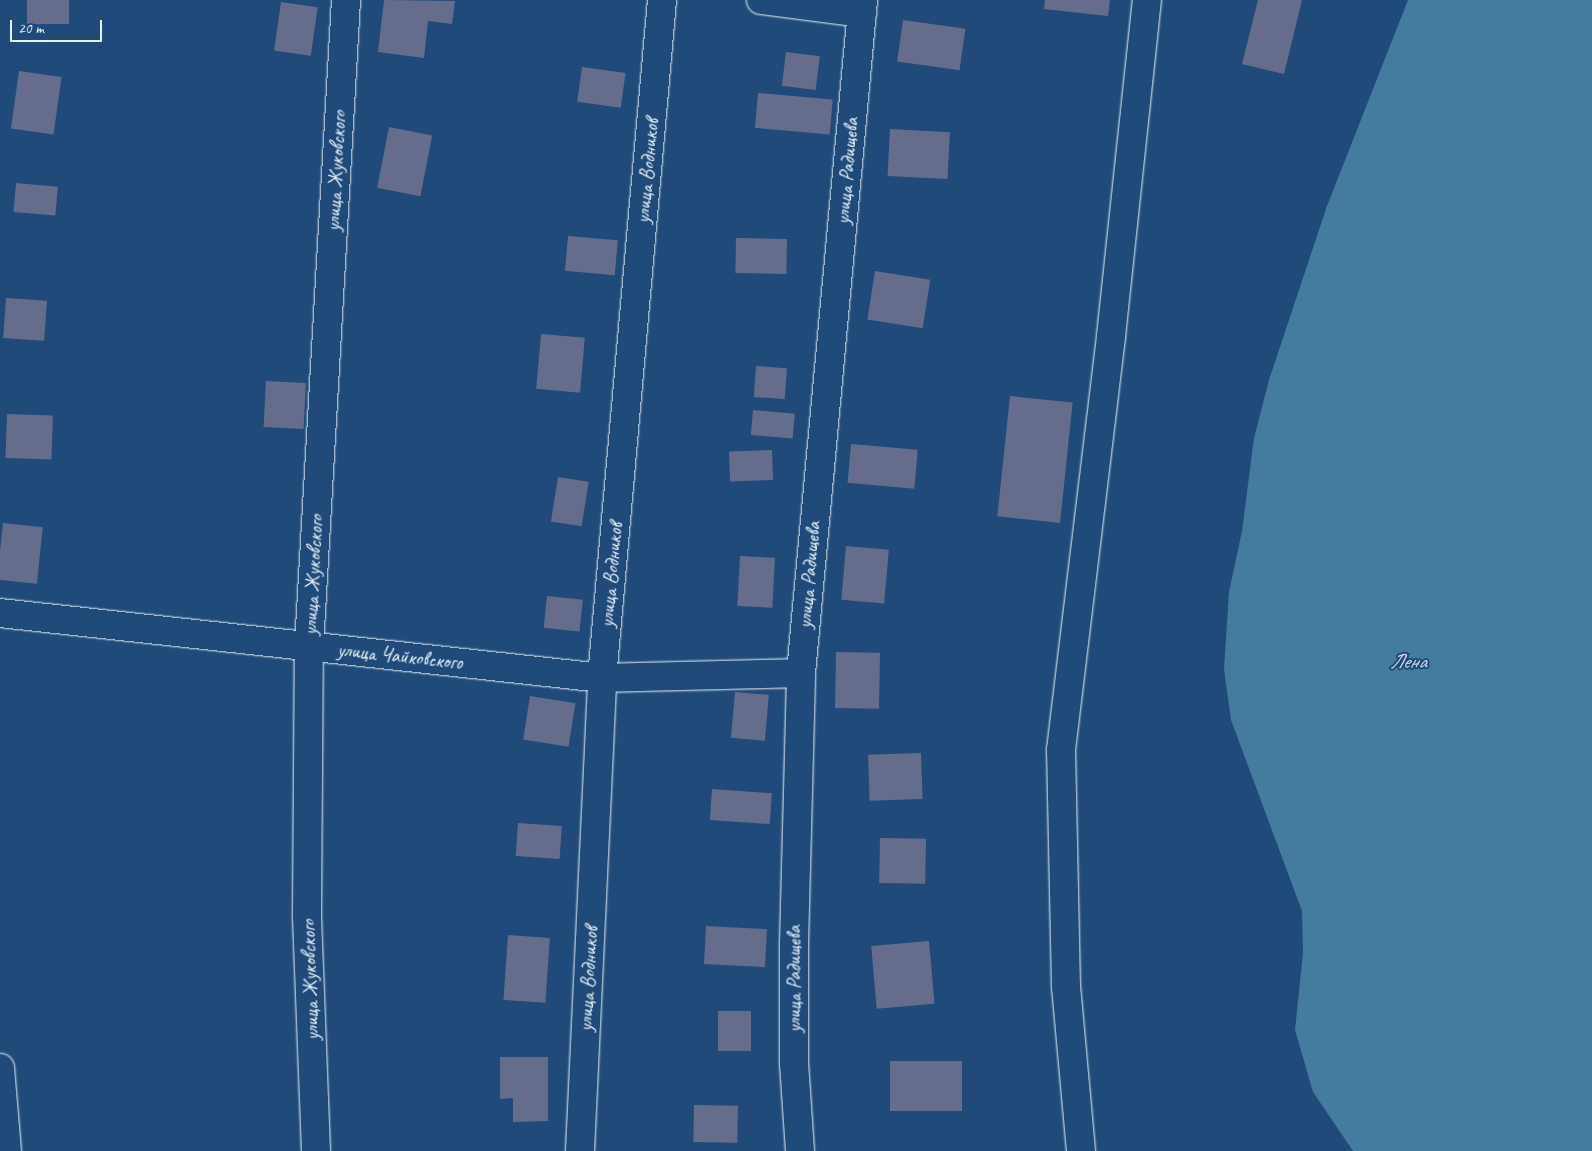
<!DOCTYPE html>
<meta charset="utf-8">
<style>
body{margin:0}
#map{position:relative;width:1592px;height:1151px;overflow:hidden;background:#1f4a7a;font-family:Caveat,sans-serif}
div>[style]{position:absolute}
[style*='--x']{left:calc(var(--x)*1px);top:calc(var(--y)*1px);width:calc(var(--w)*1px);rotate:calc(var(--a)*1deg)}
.water>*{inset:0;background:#447c9f}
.building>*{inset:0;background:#666d8c;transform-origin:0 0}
.roads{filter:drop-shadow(0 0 1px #e8f1f8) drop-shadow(0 0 1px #e8f1f8)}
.street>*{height:28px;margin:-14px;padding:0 14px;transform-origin:14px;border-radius:14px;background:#1f4a7a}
span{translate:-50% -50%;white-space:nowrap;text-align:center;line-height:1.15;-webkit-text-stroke:4px #1f4a7a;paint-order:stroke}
.street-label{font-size:20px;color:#e8f1f8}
.water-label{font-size:21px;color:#cfdfeb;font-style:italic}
.scale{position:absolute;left:10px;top:20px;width:92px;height:22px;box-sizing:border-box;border:2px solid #e8f1f8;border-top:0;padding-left:6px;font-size:15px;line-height:18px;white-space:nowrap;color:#e8f1f8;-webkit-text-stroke:4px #1f4a7a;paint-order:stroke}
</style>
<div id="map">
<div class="water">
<i style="clip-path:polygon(1408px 0,1592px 0,1592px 1151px,1353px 1151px,1313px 1092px,1295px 1030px,1303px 953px,1302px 911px,1231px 720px,1224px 669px,1229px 592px,1242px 531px,1254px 438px,1269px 380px,1327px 206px)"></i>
</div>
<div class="building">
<i style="left:27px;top:0;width:42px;height:24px"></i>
<i style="clip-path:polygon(384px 0,455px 1px,452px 24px,428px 21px,424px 58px,378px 52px)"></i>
<i style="clip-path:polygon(1045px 0,1110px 0,1108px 16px,1044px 9px)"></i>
<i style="clip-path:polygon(1258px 0,1302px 0,1284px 74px,1242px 64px)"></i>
<i style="left:281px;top:2px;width:37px;height:49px;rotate:8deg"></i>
<i style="left:903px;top:20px;width:63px;height:42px;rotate:8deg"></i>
<i style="left:786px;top:52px;width:34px;height:34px;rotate:7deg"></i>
<i style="left:582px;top:67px;width:44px;height:35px;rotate:8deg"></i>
<i style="left:19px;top:71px;width:43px;height:58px;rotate:8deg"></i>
<i style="left:758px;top:93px;width:75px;height:35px;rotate:5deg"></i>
<i style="left:389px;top:127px;width:44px;height:62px;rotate:11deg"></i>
<i style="left:890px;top:129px;width:60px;height:47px;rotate:3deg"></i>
<i style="left:16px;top:183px;width:42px;height:29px;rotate:5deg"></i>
<i style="left:568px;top:236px;width:50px;height:35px;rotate:5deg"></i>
<i style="left:736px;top:238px;width:51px;height:35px;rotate:1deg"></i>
<i style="left:875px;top:271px;width:56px;height:49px;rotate:9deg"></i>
<i style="left:6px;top:298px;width:41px;height:40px;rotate:4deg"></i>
<i style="left:541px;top:334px;width:44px;height:55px;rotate:5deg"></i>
<i style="left:756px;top:366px;width:31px;height:31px;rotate:4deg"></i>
<i style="left:266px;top:381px;width:40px;height:46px;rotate:3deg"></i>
<i style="left:1010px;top:396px;width:63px;height:121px;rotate:6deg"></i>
<i style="left:753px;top:410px;width:42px;height:25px;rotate:5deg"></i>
<i style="left:7px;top:414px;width:46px;height:44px;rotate:2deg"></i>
<i style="left:851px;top:444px;width:67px;height:39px;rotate:5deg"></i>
<i style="left:772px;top:450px;width:30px;height:43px;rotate:88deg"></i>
<i style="left:558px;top:477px;width:31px;height:45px;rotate:9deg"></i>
<i style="left:3px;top:523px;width:40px;height:57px;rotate:6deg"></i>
<i style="left:846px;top:546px;width:43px;height:54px;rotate:5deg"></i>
<i style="left:740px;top:556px;width:35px;height:50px;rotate:3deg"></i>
<i style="left:547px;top:596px;width:36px;height:32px;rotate:6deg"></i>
<i style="left:836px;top:652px;width:44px;height:56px;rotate:1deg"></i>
<i style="left:735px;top:692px;width:34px;height:46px;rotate:5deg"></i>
<i style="left:530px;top:696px;width:46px;height:44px;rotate:9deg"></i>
<i style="left:921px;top:753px;width:46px;height:53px;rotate:88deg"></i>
<i style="left:712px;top:789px;width:60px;height:31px;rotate:4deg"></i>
<i style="left:518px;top:823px;width:44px;height:33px;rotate:4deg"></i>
<i style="left:880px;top:838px;width:46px;height:45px;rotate:1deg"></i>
<i style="left:706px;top:926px;width:61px;height:38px;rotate:3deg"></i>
<i style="left:508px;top:935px;width:42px;height:65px;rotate:4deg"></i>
<i style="left:929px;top:941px;width:63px;height:58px;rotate:85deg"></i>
<i style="left:718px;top:1011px;width:33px;height:40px"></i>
<i style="clip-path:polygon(500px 1057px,548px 1057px,548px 1121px,513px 1122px,513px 1098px,500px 1099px)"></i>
<i style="left:890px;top:1061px;width:72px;height:50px"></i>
<i style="left:694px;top:1105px;width:44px;height:37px;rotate:1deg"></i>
</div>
<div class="roads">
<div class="street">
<i style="--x:761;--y:0;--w:102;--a:7.3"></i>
<i style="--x:0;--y:613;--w:605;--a:6.16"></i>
<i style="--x:602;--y:678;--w:199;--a:-1.4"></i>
<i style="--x:0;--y:1068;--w:83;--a:85.2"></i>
<i style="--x:316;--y:1151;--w:237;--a:-92.2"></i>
<i style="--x:307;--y:914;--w:268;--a:-89.6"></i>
<i style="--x:309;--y:646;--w:647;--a:-86.72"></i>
<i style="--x:580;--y:1151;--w:474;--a:-87.3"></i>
<i style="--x:602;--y:678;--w:681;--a:-84.94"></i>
<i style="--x:800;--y:1151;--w:87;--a:-93.9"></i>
<i style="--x:794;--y:1064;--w:120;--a:-90"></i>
<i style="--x:794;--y:944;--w:271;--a:-88.5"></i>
<i style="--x:801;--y:673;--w:676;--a:-84.74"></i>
<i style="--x:1081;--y:1151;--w:165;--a:-95.2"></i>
<i style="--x:1066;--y:987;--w:237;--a:-91.2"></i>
<i style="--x:1061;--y:750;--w:417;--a:-83.1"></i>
<i style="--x:1111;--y:336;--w:338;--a:-83.9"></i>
</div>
</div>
<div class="street-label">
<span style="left:336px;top:171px;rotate:-87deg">улица Жуковского</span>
<span style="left:647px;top:171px;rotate:-85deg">улица Водников</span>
<span style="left:847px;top:171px;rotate:-85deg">улица Радищева</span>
<span style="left:313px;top:575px;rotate:-87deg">улица Жуковского</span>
<span style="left:611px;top:575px;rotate:-85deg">улица Водников</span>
<span style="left:809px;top:575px;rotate:-85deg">улица Радищева</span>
<span style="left:400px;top:656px;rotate:6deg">улица Чайковского</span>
<span style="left:588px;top:979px;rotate:-87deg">улица Водников</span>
<span style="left:794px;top:979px;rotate:-90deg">улица Радищева</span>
<span style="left:310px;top:980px;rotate:-92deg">улица Жуковского</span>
</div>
<div class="water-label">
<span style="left:1408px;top:661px">Лена</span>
</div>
<div class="scale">20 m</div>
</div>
